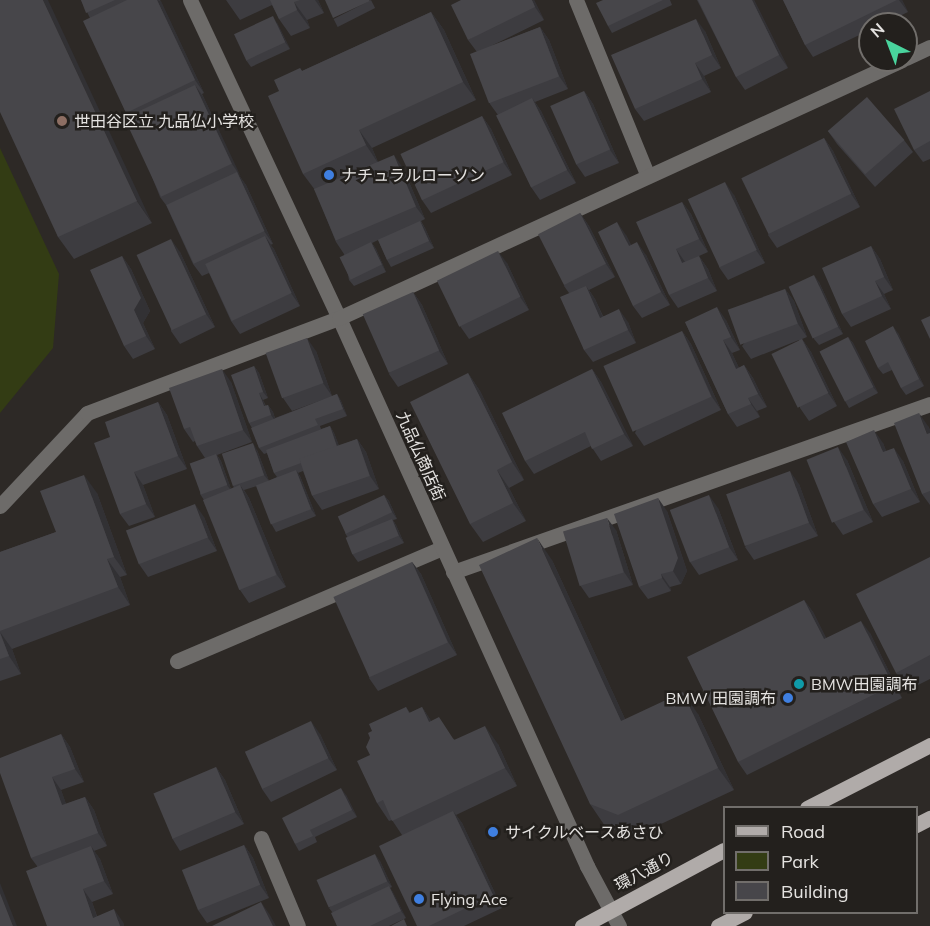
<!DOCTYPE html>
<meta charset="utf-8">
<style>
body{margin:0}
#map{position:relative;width:930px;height:926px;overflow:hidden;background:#2d2926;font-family:Mulish,"Noto Sans JP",sans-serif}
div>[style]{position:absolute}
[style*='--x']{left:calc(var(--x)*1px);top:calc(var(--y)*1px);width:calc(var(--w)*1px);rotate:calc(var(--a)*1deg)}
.green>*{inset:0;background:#333c14}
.service>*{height:15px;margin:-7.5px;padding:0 7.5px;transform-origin:7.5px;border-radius:7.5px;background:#6d6b69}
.minor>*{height:15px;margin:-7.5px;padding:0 7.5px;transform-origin:7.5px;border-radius:7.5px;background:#6d6b69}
.primary>*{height:15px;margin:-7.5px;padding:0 7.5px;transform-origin:7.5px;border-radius:7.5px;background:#b0aba9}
.wall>*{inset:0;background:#3d3c40;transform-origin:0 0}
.shaded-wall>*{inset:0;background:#323134}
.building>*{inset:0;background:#47464a;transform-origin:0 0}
.dots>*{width:16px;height:16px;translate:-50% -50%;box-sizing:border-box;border:3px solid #23201d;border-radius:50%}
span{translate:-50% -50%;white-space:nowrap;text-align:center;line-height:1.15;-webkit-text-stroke:5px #23201d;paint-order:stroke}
.poi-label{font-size:16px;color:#e5e3e1}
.left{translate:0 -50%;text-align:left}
.right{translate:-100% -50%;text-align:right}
.street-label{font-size:16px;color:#e5e3e1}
.legend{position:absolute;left:723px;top:806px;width:195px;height:108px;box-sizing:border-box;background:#23201d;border:2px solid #716e6b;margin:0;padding:8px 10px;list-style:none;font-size:18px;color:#e5e3e1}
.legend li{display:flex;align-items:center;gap:12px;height:30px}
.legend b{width:30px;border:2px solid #716e6b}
.north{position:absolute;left:858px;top:12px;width:60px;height:60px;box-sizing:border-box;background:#23201d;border:2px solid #716e6b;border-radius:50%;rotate:318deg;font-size:16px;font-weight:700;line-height:24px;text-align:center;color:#e5e3e1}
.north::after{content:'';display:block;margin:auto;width:21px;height:27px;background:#49d49d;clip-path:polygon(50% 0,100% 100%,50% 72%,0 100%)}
</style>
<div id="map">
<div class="green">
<i style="clip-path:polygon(0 148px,59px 274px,53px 348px,0 413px)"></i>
</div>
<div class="service">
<i style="--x:453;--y:572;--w:506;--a:-19.4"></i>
<i style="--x:177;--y:661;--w:288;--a:-23.1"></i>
</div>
<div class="minor">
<i style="--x:190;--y:0;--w:351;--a:64.9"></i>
<i style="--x:339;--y:318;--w:602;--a:65.65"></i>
<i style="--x:587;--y:866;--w:68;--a:61.9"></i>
<i style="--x:576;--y:0;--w:190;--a:67.8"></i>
<i style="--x:906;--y:58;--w:26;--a:-25"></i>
<i style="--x:0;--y:506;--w:127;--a:-46.9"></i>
<i style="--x:87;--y:413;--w:269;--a:-20.7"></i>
<i style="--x:339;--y:318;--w:619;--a:-24.62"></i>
<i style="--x:261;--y:838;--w:95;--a:67.2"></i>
</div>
<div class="primary">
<i style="--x:807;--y:808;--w:138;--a:-27.1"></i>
<i style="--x:916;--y:825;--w:16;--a:-27"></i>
<i style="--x:582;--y:926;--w:161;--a:-28.2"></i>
<i style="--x:718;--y:926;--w:30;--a:-27"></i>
</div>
<div class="wall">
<i style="clip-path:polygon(0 0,152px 223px,74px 259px,58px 237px)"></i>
<i style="clip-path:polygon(81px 0,160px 0,204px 93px,202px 94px,204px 98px,240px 177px,246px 185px,273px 244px,270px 245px,274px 249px,300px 306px,240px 334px,231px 321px,209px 273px,202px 276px,193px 264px,166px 205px,160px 197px,128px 116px,126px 113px,90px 18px)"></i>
<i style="clip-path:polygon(226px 0,318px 0,324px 13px,307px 20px,310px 28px,291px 36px,279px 19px,272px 5px,240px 20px)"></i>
<i style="left:371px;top:0;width:9px;height:42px;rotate:63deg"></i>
<i style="clip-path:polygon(534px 0,544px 20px,491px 46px,540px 27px,549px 40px,568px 89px,535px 102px,541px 111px,576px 183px,540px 200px,531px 187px,498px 115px,490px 104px,477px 52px,468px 40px)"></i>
<i style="clip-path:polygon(603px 0,670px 0,672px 5px,612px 33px,608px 26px)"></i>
<i style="clip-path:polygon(697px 0,754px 0,788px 68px,745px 90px,736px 77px)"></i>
<i style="clip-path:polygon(783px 0,902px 0,908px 12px,883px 24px,870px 24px,870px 30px,813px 57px,805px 45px)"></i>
<i style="clip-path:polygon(431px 12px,444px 30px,476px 100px,372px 148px,378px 162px,403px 168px,425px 219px,421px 221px,425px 228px,434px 248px,391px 267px,387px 260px,378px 240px,372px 243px,376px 249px,386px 272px,354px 286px,349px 280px,344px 254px,336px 242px,315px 190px,303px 174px,300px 68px,302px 71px)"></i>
<i style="clip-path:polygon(277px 23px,290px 49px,251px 67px,246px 60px)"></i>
<i style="clip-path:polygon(705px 31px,721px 68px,704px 76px,711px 92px,644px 121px,635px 109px)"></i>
<i style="clip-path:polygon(584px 91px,593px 104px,619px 163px,585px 177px,576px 164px)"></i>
<i style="clip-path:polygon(930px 91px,930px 159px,923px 162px,914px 150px)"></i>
<i style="clip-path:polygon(482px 116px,491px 129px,512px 175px,431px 213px,422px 200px)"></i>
<i style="clip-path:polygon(828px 131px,904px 140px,913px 152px,875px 187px,837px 144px)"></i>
<i style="clip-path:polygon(824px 138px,833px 151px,860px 207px,777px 248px,768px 235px)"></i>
<i style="clip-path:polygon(734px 195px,765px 263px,728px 280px,719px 267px)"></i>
<i style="clip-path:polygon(682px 202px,691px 214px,708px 252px,699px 256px,708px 269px,717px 291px,678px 308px,669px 295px)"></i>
<i style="clip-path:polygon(580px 213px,589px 226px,615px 277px,589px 290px,595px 299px,603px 316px,628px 322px,636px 343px,593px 362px,584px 350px,569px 293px,564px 286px)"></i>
<i style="clip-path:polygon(626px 235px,631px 245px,646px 255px,670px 305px,642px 318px,633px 306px)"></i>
<i style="clip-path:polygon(871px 246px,880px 259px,893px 290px,884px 294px,891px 309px,851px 327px,842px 314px)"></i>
<i style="clip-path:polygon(180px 252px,215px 327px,180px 344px,171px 331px)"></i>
<i style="clip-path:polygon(122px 256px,131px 269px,150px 311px,143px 323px,155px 349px,133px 359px,124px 346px)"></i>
<i style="clip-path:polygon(507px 263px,529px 310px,469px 339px,460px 326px)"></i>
<i style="clip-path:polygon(819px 282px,843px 334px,819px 345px,814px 339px)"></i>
<i style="clip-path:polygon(785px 289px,794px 301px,807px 337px,802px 339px,811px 352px,837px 406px,809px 421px,800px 408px,799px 340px,751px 359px,742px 346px)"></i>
<i style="clip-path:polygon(413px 292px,422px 305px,448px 364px,398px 387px,389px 374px)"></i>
<i style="clip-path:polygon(726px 320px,740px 350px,732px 353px,739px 368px,744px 365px,753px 378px,767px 407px,757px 411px,760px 417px,737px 427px,728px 414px,685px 322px)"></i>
<i style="clip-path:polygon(682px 331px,691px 344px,721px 410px,644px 446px,635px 433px)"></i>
<i style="clip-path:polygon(898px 333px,924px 386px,906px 395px,901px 388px,892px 370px,883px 374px,878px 368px)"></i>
<i style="clip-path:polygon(848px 337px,853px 343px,878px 393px,849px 408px,845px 401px)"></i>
<i style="clip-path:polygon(316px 351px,332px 396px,337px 394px,341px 401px,347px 416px,320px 426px,321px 429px,330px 426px,334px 433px,339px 446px,357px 439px,366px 452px,379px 489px,322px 510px,313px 497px,303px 471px,298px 473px,300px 476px,316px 516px,276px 532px,272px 525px,257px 486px,244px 490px,249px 498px,286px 587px,249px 603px,240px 590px,204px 500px,200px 494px,205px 458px,197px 446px,195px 441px,193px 442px,184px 429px,231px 382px,252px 442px,217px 455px,221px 461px,231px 489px,234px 487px,233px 486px,257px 450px,269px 481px,277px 477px,274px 473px,267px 453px,264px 454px,259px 448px,252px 428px,249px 423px,254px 366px,259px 373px,268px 398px,263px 400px,266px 406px,268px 405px,273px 412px,275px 418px,325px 399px,292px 411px,283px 398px)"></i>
<i style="clip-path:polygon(592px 369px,601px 382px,633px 446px,601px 461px,591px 446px,534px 474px,525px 461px)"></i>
<i style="clip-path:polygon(468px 373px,480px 391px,524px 480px,509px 488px,526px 521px,483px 542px,470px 524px)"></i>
<i style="clip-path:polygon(158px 402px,167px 415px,187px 469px,143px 485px,155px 517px,129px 526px,120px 514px,110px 437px)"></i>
<i style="clip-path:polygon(928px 426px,930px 430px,930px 505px,922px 494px)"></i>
<i style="clip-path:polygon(883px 443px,886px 451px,903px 461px,920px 502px,882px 517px,873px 504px)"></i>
<i style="clip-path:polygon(847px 460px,873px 522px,843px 535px,834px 522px)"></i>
<i style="clip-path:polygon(799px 484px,818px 536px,754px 560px,745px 547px)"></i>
<i style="clip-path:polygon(97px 493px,127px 575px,120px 577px,130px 605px,12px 649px,21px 674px,0 681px,0 552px,56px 532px)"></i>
<i style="clip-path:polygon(384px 495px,389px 501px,397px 519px,393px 520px,396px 525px,404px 543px,358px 562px,353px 555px,348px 538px,345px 533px)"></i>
<i style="clip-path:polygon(718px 508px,738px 560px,699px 575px,690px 562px)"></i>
<i style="clip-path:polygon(667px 511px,687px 571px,681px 584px,670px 587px,671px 591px,648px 599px,639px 587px)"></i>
<i style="clip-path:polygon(204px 517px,217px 551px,148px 577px,139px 564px)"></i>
<i style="clip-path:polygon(616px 530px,633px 585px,589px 598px,580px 585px)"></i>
<i style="clip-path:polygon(930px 557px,930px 679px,908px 690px,896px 673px)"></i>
<i style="clip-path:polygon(552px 560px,625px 719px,698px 714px,734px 790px,633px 837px,605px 826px,590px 804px)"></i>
<i style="clip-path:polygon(412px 562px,421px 574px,457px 655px,378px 691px,369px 678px)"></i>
<i style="clip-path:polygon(804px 600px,813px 612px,826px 638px,870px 633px,902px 698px,747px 775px,738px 762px)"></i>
<i style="clip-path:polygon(406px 707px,410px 713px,422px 707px,431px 721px,455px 740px,498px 744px,517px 786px,456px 815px,462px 823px,502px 908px,464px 926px,417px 926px,402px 835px,392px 820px,389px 821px,377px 803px,370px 755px,372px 731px)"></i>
<i style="clip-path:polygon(61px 734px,70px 747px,84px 782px,61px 790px,66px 804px,85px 797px,94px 810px,107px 846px,94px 851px,100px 859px,113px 894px,92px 902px,97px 916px,123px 922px,124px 926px,47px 926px,37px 866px,31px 858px)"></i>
<i style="clip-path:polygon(320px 734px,337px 770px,271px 802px,262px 789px)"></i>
<i style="clip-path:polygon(216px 767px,225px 780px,244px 824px,180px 851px,172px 838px)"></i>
<i style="clip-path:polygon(346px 795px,357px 817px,315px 837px,317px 842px,299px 851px,295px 844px)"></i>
<i style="clip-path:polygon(244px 845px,253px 858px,269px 898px,207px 923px,198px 910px)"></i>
<i style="clip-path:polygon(380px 861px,392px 887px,390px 888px,406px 918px,389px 926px,337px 926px,333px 913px,329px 908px)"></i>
</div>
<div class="shaded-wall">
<i style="clip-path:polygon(43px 0,48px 0,152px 223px,137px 201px)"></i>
<i style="clip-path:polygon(157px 0,161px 1px,204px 93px,195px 80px)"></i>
<i style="clip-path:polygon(315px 0,318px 0,324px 13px)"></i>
<i style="clip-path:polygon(532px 0,534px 0,544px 20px,535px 7px)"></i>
<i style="clip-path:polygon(752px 0,754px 0,788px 68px,779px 55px)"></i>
<i style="clip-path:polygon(899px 0,902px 0,908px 12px)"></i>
<i style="clip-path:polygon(294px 2px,307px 20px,310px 28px,297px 10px)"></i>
<i style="clip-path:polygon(431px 12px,444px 30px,476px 100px,463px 82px)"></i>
<i style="clip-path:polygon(273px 16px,277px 23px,290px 49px,285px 42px)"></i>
<i style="clip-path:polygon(696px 19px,705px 31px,721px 68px,712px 55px)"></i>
<i style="clip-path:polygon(540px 27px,549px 40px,568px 89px,559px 76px)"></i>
<i style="clip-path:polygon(695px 63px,704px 76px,711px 92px,702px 79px)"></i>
<i style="clip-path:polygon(195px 85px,204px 98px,241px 177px,232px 164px)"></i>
<i style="clip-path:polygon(584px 91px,593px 104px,619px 163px,610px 150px)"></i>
<i style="clip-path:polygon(532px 98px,541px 111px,576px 183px,567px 170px)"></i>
<i style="clip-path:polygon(482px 116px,491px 129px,512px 175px,503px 162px)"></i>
<i style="clip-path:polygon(359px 130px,372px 148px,378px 163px,366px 145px)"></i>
<i style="clip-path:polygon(824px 138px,833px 151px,860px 207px,851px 194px)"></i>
<i style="clip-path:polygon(394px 155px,403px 168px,425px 219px,416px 207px)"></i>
<i style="clip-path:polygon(237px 172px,246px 185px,273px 244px,264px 231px)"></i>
<i style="clip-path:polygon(725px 182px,734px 195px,765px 263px,756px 250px)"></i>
<i style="clip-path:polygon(682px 202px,691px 214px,708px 252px,699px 239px)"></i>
<i style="clip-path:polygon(580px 213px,589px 226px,615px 277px,606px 264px)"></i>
<i style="clip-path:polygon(420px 221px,425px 228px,434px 248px,429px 241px)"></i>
<i style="clip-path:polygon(617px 222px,626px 235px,638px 259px,629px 246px)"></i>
<i style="clip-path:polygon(265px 236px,274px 249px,300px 306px,291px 293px)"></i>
<i style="clip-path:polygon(171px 239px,180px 252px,215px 327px,206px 314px)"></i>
<i style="clip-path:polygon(371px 242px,376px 249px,386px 272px,382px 265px)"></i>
<i style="clip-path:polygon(637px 242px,646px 255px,670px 305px,661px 292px)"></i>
<i style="clip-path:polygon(871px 246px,880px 259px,893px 290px,884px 277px)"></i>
<i style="clip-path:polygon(676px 249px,685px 262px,682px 263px)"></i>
<i style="clip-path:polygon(498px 251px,507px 263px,529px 310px,520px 297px)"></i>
<i style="clip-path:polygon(122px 256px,131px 269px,150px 311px,143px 323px,155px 349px,146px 336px,134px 310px)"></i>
<i style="clip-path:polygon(699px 256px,708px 269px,717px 291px,708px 278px)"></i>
<i style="clip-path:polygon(814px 275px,819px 282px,843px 334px,838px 327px)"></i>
<i style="clip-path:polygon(875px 281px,884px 294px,891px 309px,882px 296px)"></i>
<i style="clip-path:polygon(586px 286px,595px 299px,609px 331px,600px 318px)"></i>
<i style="clip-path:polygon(785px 289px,794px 301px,807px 337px,798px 324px)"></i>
<i style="clip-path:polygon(413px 292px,422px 305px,448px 364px,439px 351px)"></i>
<i style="clip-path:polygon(717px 307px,726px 320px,740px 350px,731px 337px)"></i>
<i style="clip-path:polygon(619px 309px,628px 322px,636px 343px,628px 330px)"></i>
<i style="clip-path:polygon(893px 326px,898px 333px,924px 386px,919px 379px)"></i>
<i style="clip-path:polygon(682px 331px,691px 344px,721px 410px,712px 397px)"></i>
<i style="clip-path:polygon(848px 337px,853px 343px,878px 393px,873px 387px)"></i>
<i style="clip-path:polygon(307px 338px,316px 351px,332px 396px,323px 383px)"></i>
<i style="clip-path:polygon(802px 339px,811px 352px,837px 406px,828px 393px)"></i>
<i style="clip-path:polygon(723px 340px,732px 353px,745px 381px,736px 369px)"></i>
<i style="clip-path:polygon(744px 365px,753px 378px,767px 407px,758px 394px)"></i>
<i style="clip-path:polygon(254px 366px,259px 373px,268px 398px,263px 392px)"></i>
<i style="clip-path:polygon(222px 369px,231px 382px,252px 442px,243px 430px)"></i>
<i style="clip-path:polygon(592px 369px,601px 382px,633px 446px,624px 434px)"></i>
<i style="clip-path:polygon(468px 373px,480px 391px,524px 480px,512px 462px)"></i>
<i style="clip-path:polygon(259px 393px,263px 400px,268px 413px,264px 406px)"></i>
<i style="clip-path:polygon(337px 394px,341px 401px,347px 416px,343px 409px)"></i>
<i style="clip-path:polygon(748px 398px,757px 411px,760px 417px,751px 404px)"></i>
<i style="clip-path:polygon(158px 402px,167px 415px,187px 469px,178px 456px)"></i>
<i style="clip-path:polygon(268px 405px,273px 412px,276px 422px,271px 415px)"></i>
<i style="clip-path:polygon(919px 413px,928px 426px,930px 430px,930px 437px,927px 434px)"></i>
<i style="clip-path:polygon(330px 426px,334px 433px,343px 456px,338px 449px)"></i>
<i style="clip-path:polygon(874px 430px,883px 443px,892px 465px,883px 452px)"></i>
<i style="clip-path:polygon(357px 439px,366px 452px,379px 489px,370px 476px)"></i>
<i style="clip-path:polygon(253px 443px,257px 450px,269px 481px,264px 475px)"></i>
<i style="clip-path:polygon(838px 447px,847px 460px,873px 522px,864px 510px)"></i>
<i style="clip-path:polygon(894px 448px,903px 461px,920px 502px,911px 489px)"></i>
<i style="clip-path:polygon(216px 454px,221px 461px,232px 492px,227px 485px)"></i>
<i style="clip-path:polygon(296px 470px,300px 476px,316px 516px,311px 509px)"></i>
<i style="clip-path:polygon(497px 470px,509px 488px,526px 521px,513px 503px)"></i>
<i style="clip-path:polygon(790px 471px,799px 484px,818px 536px,809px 523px)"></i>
<i style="clip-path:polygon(134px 472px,143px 485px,155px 517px,146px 504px)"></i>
<i style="clip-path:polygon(84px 475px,97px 493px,127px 575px,114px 557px)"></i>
<i style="clip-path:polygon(240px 485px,249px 498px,286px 587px,277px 575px)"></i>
<i style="clip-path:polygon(384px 495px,389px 501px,397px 519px,392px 512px)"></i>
<i style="clip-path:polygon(709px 495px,718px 508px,738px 560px,729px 547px)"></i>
<i style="clip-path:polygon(658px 498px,667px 511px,687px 571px,681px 584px,673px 571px)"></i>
<i style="clip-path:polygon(195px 504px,204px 517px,217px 551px,208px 538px)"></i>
<i style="clip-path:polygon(607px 518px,616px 530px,633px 585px,624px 572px)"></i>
<i style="clip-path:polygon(392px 519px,396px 525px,404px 543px,399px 536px)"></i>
<i style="clip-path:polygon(537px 538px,552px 560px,636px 743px,621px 721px)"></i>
<i style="clip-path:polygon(107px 559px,120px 577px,130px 605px,118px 587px)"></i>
<i style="clip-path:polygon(412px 562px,421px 574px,457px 655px,448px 642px)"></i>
<i style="clip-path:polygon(661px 574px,670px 587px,671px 591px,662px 578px)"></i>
<i style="clip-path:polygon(804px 600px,813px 612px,833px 652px,824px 639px)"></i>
<i style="clip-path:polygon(861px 621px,870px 633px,902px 698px,893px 685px)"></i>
<i style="clip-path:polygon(0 632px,12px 649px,21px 674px,9px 656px)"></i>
<i style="clip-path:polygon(683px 692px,698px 714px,734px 790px,718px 768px)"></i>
<i style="clip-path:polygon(422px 707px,434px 725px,429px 722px)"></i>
<i style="clip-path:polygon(311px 721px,320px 734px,337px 770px,328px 758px)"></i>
<i style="clip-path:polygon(485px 726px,498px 744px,517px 786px,505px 768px)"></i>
<i style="clip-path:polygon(61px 734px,70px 747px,84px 782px,75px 769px)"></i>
<i style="clip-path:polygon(216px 767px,225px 780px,244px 824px,235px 812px)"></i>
<i style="clip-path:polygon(52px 777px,61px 790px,71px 818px,62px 805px)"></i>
<i style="clip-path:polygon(341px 788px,346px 795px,357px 817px,352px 810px)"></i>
<i style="clip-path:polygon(85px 797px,94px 810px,107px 846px,98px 833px)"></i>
<i style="clip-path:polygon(453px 811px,462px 823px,502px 908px,493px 895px)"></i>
<i style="clip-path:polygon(244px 845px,253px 858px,269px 898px,260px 885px)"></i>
<i style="clip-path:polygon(91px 846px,100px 859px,113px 894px,104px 881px)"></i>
<i style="clip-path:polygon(375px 854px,380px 861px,392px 887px,387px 881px)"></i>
<i style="clip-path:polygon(0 883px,17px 926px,13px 926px,0 893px)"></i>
<i style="clip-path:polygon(389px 886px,393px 892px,406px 918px,401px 911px)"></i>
<i style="clip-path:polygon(83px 889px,92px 902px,100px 926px,93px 918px)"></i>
<i style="clip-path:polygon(261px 902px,270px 915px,276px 926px,273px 926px)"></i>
<i style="clip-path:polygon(114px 909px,123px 922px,124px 926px,120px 926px)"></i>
</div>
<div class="building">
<i style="clip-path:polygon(0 0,43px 0,137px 201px,58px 237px,0 112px)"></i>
<i style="clip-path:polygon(81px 0,115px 0,86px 13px)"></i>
<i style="clip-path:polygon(127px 0,157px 0,195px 80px,126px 113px,83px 21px)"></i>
<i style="clip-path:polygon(270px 0,300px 0,294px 2px,297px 10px,279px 19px)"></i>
<i style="clip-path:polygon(325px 0,369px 0,370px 1px,333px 18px)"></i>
<i style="clip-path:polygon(461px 0,532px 0,535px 7px,468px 40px,451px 5px)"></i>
<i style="clip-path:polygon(603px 0,663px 0,608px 26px,596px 3px)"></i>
<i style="clip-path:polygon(698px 0,752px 0,779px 55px,736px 77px)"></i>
<i style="clip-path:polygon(783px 0,897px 0,805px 45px)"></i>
<i style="clip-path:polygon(431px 12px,463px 82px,359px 130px,366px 145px,303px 174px,268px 96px,279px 91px,274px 80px,300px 68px,302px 71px)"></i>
<i style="left:273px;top:16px;width:29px;height:43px;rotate:65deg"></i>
<i style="clip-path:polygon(696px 19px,712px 55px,695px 63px,702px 79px,635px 109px,611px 55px)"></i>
<i style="left:540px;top:27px;width:53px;height:75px;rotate:69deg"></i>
<i style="left:195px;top:85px;width:87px;height:78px;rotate:65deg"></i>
<i style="left:584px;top:91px;width:64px;height:37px;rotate:66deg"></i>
<i style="clip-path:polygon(930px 91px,930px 141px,914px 150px,894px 109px)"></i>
<i style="left:867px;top:97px;width:57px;height:52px;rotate:49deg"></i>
<i style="left:532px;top:98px;width:80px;height:40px;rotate:64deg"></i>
<i style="left:482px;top:116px;width:51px;height:90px;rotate:65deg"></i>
<i style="left:824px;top:138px;width:62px;height:92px;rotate:64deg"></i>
<i style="left:394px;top:155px;width:56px;height:87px;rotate:67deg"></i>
<i style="left:237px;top:172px;width:65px;height:78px;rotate:65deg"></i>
<i style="left:725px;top:182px;width:75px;height:41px;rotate:65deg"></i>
<i style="clip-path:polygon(682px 202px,699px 239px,676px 249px,682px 263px,699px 256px,708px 278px,669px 295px,636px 222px)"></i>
<i style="left:580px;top:213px;width:57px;height:47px;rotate:63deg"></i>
<i style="left:420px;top:221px;width:22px;height:46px;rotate:66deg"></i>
<i style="clip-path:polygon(617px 222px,629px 246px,637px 242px,661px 292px,633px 306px,598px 232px)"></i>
<i style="left:265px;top:236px;width:63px;height:66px;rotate:65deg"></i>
<i style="left:171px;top:239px;width:83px;height:38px;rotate:65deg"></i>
<i style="left:371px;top:242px;width:25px;height:35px;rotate:64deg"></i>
<i style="clip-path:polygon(871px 246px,884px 277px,875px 281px,882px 296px,842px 314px,822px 268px)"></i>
<i style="left:498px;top:251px;width:51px;height:68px;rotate:64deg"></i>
<i style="clip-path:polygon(122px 256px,141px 298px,134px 310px,146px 336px,124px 346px,90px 270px)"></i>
<i style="left:814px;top:275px;width:57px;height:28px;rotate:65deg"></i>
<i style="clip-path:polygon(586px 286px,600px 318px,619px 309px,628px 330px,584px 350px,560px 297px)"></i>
<i style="left:785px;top:289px;width:37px;height:61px;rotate:70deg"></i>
<i style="left:413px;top:292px;width:64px;height:55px;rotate:66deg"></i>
<i style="clip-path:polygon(717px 307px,731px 337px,723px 340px,736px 369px,744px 365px,758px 394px,748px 398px,751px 404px,728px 414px,685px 322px)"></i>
<i style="clip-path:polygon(930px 316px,930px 339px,921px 320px)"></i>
<i style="clip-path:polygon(893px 326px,919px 379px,901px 388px,888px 362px,878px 368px,865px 341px)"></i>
<i style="left:682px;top:331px;width:72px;height:86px;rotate:66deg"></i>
<i style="left:848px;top:337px;width:56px;height:32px;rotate:63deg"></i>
<i style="left:307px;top:338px;width:48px;height:44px;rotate:70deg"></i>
<i style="left:802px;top:339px;width:60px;height:34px;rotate:64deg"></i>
<i style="clip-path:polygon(254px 366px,263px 392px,259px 393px,264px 406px,268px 405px,271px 415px,249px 423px,231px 375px)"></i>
<i style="clip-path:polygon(222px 369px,243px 430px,197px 446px,190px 427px,184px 429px,169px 388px)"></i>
<i style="clip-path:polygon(592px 369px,624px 434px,592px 449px,585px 432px,525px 461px,502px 413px)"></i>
<i style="clip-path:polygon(468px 373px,512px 462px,497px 470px,513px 503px,470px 524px,410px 402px)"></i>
<i style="clip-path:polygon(337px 394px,343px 409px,315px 419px,318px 425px,259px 448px,251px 428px)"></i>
<i style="clip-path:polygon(158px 402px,178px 456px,134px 472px,146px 504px,120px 514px,94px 443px,110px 437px,105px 422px)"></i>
<i style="clip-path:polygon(919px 413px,927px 434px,930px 433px,930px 491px,922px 494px,894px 423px)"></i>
<i style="clip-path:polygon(330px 426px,337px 447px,300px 461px,301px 463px,274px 473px,266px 450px)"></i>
<i style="clip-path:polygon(874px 430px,883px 452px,894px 448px,911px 489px,873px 504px,846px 442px)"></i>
<i style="left:357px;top:439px;width:39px;height:61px;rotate:71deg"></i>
<i style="left:253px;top:443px;width:34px;height:33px;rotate:71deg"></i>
<i style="left:838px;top:447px;width:68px;height:34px;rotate:68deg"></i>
<i style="left:216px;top:454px;width:33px;height:28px;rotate:70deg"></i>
<i style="left:296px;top:470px;width:42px;height:43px;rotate:69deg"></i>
<i style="left:790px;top:471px;width:55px;height:68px;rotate:70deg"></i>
<i style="clip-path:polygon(84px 475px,114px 557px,107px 559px,118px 587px,0 631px,0 552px,56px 532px,40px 491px)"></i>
<i style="left:240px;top:485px;width:97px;height:40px;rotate:68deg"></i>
<i style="left:384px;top:495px;width:19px;height:51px;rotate:65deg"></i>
<i style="left:709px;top:495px;width:56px;height:42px;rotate:69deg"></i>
<i style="clip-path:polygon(658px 498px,678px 558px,673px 571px,661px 574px,662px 578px,639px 587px,614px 514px)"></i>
<i style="left:195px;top:504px;width:36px;height:74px;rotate:69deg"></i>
<i style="left:607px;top:518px;width:57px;height:46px;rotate:73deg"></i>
<i style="left:392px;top:519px;width:18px;height:50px;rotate:68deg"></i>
<i style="clip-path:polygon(537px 538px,621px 721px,683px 692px,718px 768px,618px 815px,590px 804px,479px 565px)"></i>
<i style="clip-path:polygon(930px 557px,930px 655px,896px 673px,856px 594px)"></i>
<i style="left:412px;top:562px;width:88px;height:86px;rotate:66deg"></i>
<i style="clip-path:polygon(804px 600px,824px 639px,861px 621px,893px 685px,738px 762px,687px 657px)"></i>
<i style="clip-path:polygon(0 633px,9px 656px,0 659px)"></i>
<i style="clip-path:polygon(406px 707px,409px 713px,422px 707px,429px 722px,439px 717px,454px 740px,485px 726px,505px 768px,392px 821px,383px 800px,377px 803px,357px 761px,370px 755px,366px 747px,370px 738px,368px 733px,372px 731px,369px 724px)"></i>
<i style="left:311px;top:721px;width:41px;height:73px;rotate:65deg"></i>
<i style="clip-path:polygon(61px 734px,75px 769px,52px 777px,62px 805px,85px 797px,98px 833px,31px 858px,0 773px,0 758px)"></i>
<i style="left:216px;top:767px;width:49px;height:68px;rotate:67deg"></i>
<i style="clip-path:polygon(341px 788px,352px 810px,310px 830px,313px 836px,295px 844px,282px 818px)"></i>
<i style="clip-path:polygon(453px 811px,493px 895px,429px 926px,417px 926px,379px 846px)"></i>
<i style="left:244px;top:845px;width:43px;height:67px;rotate:68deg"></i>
<i style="clip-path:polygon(91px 846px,104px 881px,83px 889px,93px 918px,114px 909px,120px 926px,47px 926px,26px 871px)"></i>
<i style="left:375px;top:854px;width:30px;height:64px;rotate:66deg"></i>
<i style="clip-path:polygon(389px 886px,401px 911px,370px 926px,337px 926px,331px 913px)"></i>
<i style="clip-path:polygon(0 893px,13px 926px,0 926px)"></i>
<i style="clip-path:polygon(261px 902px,273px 926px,212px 926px)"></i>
<i style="clip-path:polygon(404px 919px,407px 926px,391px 926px)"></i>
</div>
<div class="dots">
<i style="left:62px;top:121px;background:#8d6e63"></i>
<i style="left:329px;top:175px;background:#3f7fe0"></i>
<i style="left:799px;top:684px;background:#0f9aa8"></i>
<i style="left:788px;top:698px;background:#3f7fe0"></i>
<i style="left:493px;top:832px;background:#3f7fe0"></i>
<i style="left:419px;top:899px;background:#3f7fe0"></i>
</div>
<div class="poi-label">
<span class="left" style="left:74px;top:121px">世田谷区立 九品仏小学校</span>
<span class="left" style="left:341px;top:175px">ナチュラルローソン</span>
<span class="left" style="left:811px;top:684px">BMW田園調布</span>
<span class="right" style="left:776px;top:698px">BMW 田園調布</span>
<span class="left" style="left:505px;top:832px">サイクルベースあさひ</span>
<span class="left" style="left:431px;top:899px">Flying Ace</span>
</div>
<div class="street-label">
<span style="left:421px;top:456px;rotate:66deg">九品仏商店街</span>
<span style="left:644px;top:871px;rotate:-28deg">環八通り</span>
</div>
<ul class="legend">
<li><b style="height:8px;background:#b0aba9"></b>Road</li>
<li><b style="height:16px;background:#333c14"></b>Park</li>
<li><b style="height:16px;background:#47464a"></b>Building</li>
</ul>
<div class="north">N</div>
</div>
